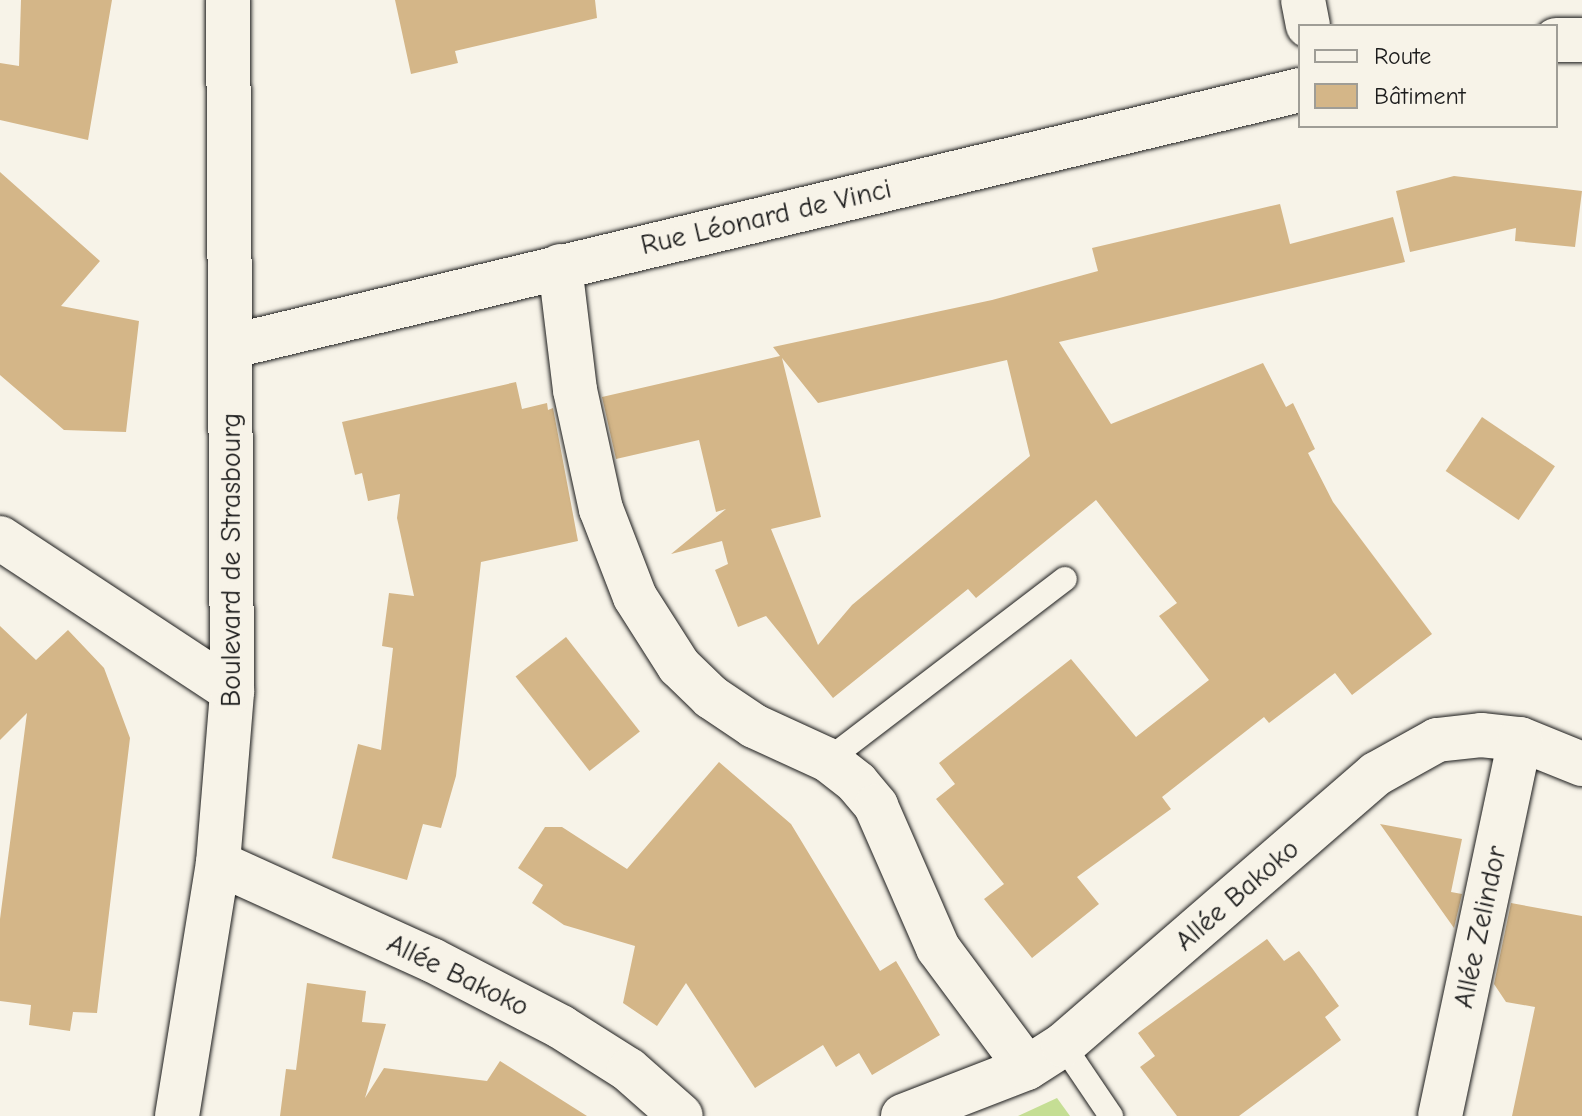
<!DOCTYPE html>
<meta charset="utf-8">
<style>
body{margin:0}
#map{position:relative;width:1582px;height:1116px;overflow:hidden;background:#f7f3e8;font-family:"Comic Neue",sans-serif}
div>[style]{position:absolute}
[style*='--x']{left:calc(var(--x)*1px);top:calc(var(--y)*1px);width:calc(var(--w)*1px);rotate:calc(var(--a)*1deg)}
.green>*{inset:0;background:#c5de94}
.building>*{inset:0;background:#d4b688;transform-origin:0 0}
.roads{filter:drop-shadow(0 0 2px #1c1c1c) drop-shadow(0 0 2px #1c1c1c)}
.service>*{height:24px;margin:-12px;padding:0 12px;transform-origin:12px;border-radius:12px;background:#f7f3e8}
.minor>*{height:44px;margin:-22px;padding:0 22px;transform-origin:22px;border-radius:22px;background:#f7f3e8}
.secondary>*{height:44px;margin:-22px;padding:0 22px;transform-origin:22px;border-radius:22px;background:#f7f3e8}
span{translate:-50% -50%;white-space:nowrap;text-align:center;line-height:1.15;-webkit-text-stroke:6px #f7f3e8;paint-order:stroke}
.street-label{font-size:28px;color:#1c1c1c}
.legend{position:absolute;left:1298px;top:24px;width:260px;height:104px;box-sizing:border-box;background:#f7f3e8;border:2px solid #9f9d96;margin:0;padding:10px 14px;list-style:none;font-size:24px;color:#1c1c1c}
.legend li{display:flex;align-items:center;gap:16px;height:40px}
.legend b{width:40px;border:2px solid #9f9d96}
</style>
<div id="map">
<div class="green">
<i style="clip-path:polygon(1057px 1098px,1070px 1116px,1018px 1116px)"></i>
</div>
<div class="building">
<i style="clip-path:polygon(21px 0,112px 0,88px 140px,0 120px,0 63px,19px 66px)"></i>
<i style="clip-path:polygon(395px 0,595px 0,597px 18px,455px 51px,458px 63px,411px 74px)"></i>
<i style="clip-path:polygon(0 172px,100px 261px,61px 306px,139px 321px,126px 432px,64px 430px,0 375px)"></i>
<i style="clip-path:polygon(1454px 176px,1582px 191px,1575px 247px,1515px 241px,1516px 228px,1410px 252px,1396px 191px)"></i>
<i style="clip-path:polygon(evenodd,1280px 204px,1290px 244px,1393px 217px,1405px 262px,1059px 342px,1111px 424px,1263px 363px,1286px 407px,1293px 403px,1315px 449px,1308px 453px,1333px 502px,1432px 634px,1352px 695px,1335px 673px,1269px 723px,1264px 717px,1162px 797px,1171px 809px,1077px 877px,1099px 904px,1032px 958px,984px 899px,1004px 884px,936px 799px,955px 784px,939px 763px,1071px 659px,1136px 737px,1209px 680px,1159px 616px,1177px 603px,1096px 500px,976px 598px,968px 589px,833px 698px,766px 616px,738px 627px,715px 570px,728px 564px,722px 541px,671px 554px,726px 509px,716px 512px,699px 440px,616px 459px,602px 397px,780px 356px,773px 347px,992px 300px,1098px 271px,1092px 248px,1280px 204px,782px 358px,818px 403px,1007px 360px,1030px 456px,852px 605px,818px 645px,771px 529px,821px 517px,782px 358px)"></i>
<i style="clip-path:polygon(516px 382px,522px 409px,547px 403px,548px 410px,553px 408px,578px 541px,481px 562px,456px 776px,441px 828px,423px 824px,407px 880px,332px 858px,358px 744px,381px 750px,393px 648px,382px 646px,389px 593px,414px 596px,397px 518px,400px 494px,368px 501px,362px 473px,355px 475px,342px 422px)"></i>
<i style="left:1482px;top:417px;width:88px;height:65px;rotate:34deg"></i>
<i style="clip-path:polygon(0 626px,36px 660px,68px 630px,104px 668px,130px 738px,97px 1013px,73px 1012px,70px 1031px,29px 1025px,31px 1005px,0 1001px,0 919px,27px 713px,0 740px)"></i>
<i style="left:566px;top:637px;width:120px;height:64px;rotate:52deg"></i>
<i style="clip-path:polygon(719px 762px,791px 824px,880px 971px,896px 961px,940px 1035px,872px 1075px,859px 1053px,836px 1067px,823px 1045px,755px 1088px,686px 983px,657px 1026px,623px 1003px,635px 946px,564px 925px,532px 903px,543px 885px,518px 868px,545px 827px,562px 827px,627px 869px)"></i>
<i style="clip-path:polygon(1380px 824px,1462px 839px,1451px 892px,1462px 894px,1454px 928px)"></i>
<i style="clip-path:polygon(1511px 903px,1582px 916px,1582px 1116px,1512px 1116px,1535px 1007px,1506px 1002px,1494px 984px)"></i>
<i style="clip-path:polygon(1267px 939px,1284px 961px,1299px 951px,1312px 968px,1339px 1006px,1325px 1017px,1341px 1040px,1239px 1116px,1177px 1116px,1140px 1067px,1155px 1056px,1138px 1033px)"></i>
<i style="clip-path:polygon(307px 983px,366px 991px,362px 1022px,386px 1024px,365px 1098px,384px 1068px,487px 1081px,500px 1061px,587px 1116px,280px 1116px,286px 1069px,296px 1070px)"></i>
</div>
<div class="roads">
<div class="service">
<i style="--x:828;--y:760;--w:298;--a:-37.4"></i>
<i style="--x:1063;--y:1045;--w:86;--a:55.9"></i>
</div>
<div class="minor">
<i style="--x:1303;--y:0;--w:26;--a:79"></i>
<i style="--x:1556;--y:40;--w:26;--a:0"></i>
<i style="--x:560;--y:266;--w:125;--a:83.1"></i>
<i style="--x:575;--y:390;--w:122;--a:77.7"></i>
<i style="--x:601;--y:509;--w:94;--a:68.9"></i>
<i style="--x:635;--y:597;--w:82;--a:57.5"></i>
<i style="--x:679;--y:666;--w:45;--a:44.1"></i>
<i style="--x:711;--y:697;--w:52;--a:34"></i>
<i style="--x:754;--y:726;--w:81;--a:24.7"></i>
<i style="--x:828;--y:760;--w:37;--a:38"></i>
<i style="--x:857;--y:783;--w:30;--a:50"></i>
<i style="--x:876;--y:806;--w:155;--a:66.4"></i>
<i style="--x:938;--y:948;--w:149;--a:53.4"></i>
<i style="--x:233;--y:346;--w:1097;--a:-13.49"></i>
<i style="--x:0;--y:538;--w:278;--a:33.4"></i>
<i style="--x:218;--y:863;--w:235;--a:24.4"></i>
<i style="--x:432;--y:960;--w:145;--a:27.4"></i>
<i style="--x:561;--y:1027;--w:80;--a:32.3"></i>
<i style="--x:629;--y:1070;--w:69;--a:41.5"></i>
<i style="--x:903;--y:1116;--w:133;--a:-21.2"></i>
<i style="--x:1027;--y:1068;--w:43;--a:-32.6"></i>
<i style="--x:1063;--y:1045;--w:414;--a:-40.9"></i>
<i style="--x:1376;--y:774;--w:70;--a:-29.1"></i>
<i style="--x:1437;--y:740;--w:44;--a:-6.5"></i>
<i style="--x:1481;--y:735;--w:39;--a:6"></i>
<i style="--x:1520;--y:739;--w:67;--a:22"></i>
<i style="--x:1440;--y:1116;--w:385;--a:-78"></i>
</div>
<div class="secondary">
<i style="--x:177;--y:1116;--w:256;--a:-80.8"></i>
<i style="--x:218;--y:863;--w:173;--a:-85.3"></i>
<i style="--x:232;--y:691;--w:691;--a:-90.33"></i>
</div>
</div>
<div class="street-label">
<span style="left:766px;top:217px;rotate:-13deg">Rue Léonard de Vinci</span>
<span style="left:231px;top:560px;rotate:-90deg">Boulevard de Strasbourg</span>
<span style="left:1237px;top:895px;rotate:-41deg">Allée Bakoko</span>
<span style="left:1480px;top:927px;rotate:-78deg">Allée Zelindor</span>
<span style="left:458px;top:975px;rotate:26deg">Allée Bakoko</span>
</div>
<ul class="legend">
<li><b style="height:10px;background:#f7f3e8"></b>Route</li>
<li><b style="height:22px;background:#d4b688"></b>Bâtiment</li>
</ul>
</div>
